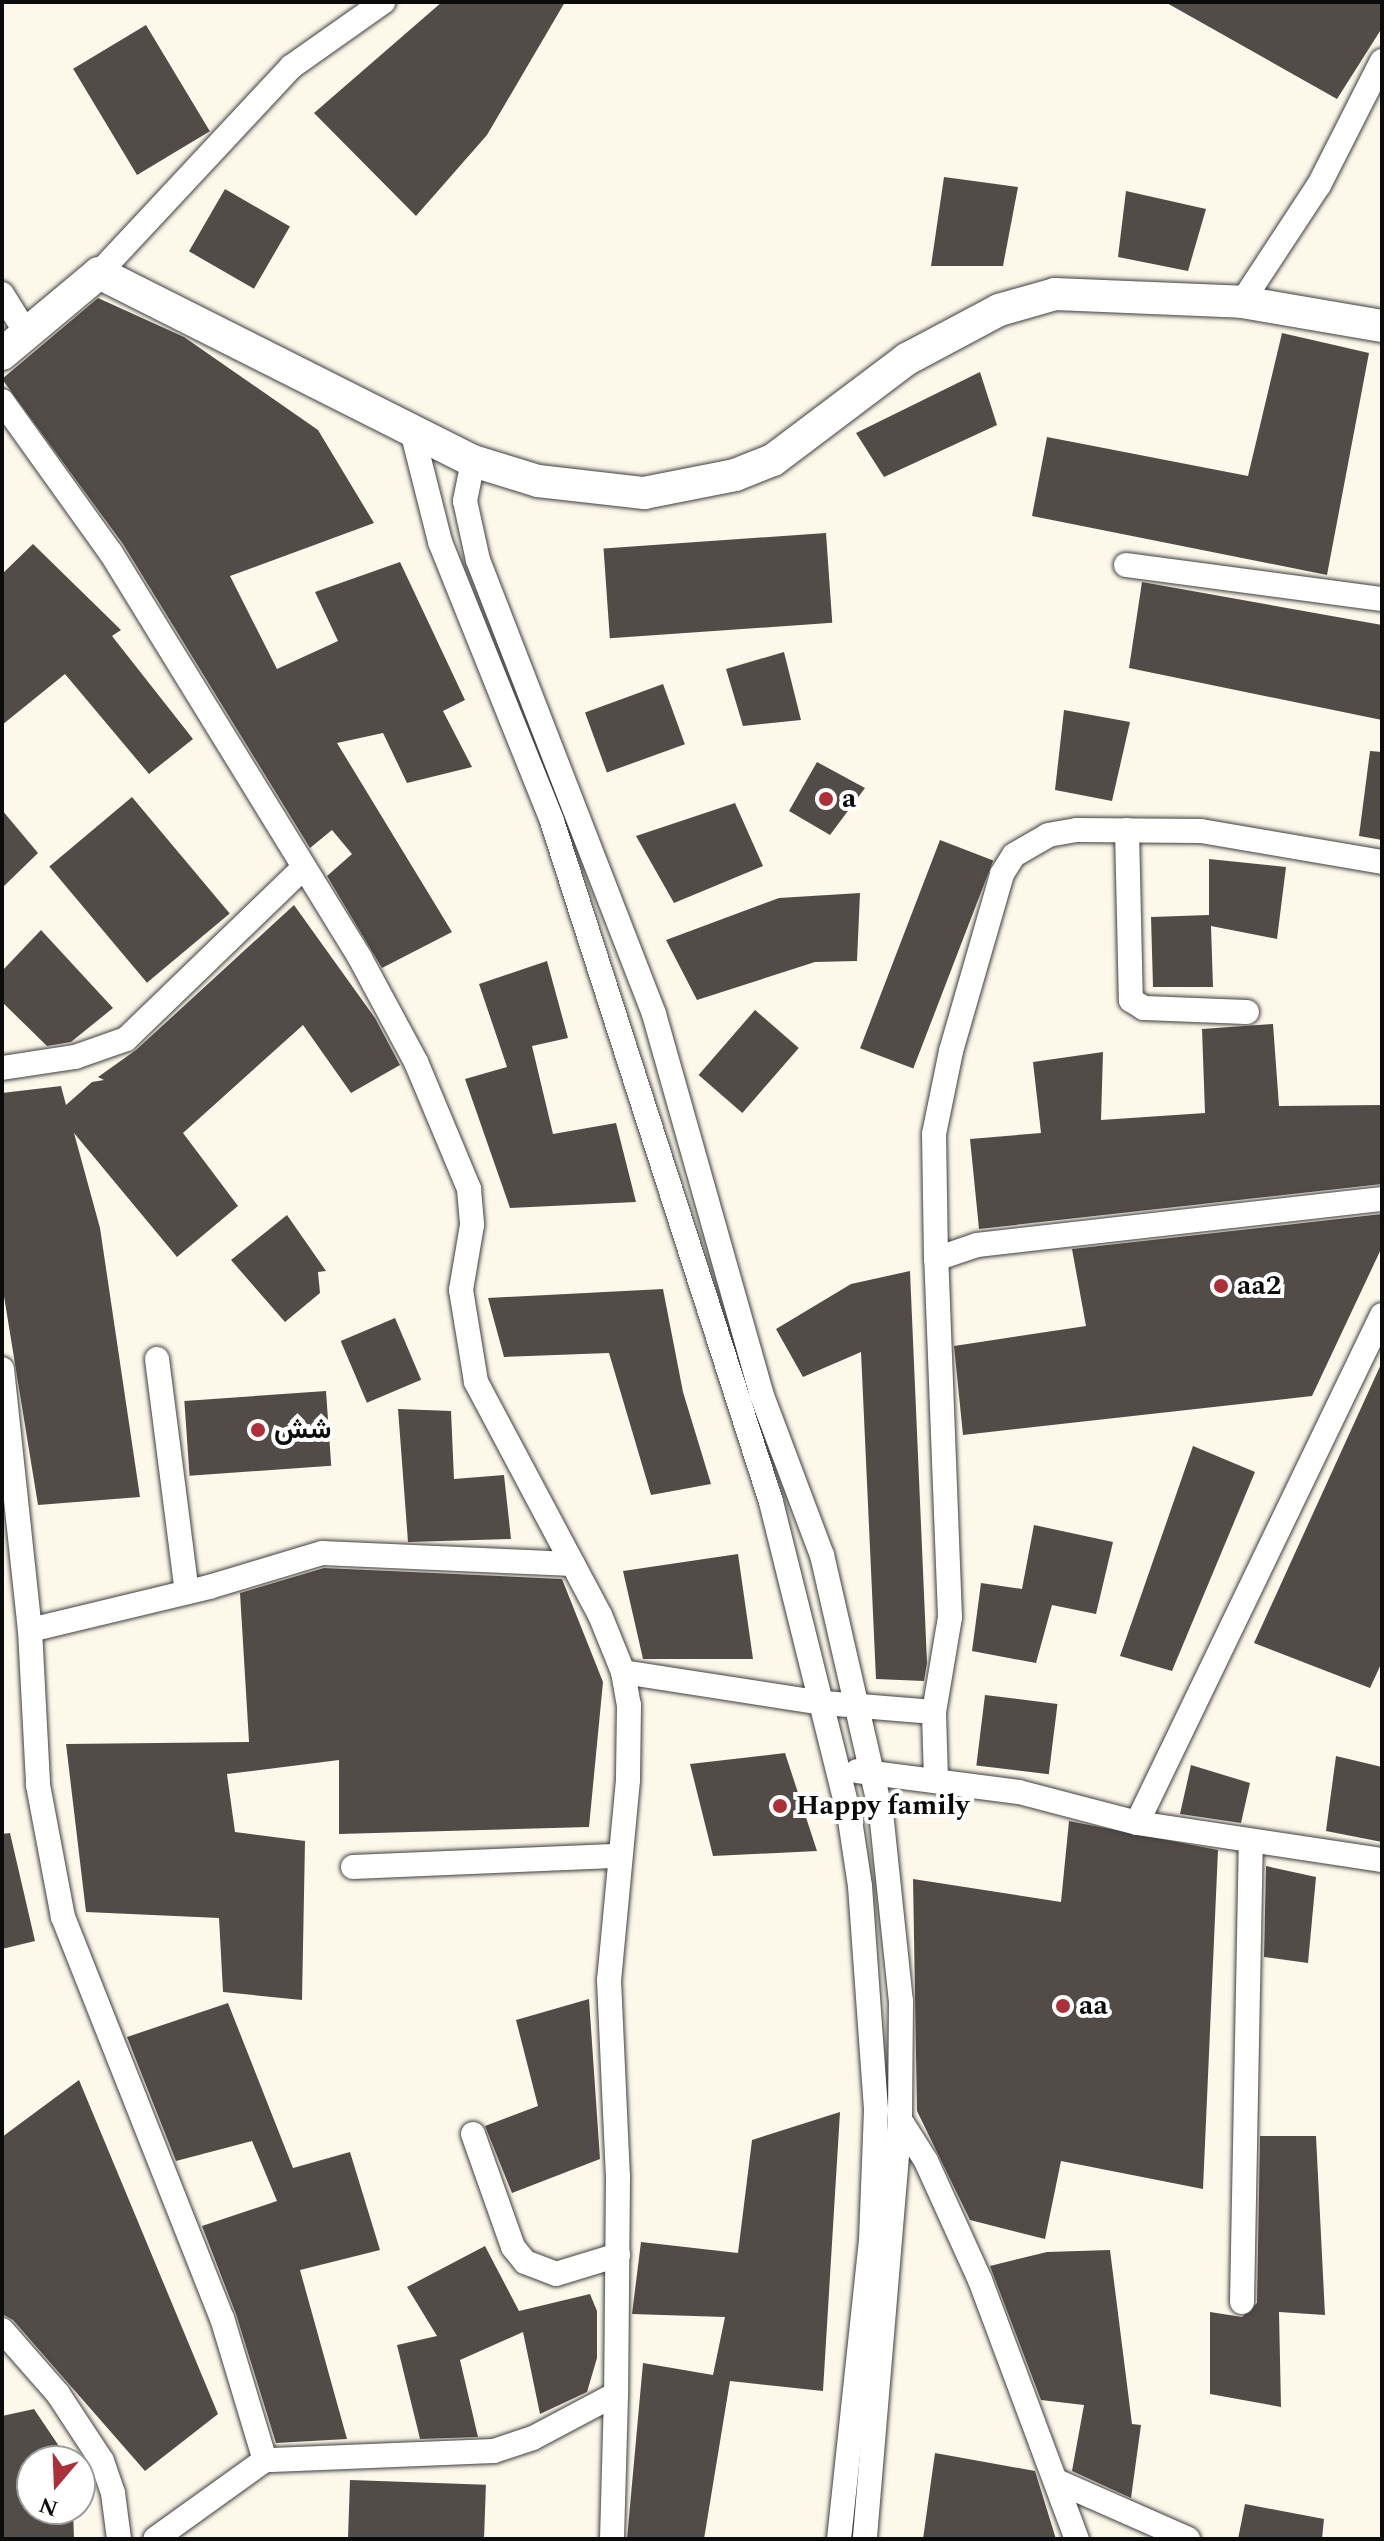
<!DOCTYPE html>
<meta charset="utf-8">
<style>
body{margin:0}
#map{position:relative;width:1384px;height:2541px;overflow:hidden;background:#fdf9ea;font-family:Spectral,Vazirmatn,serif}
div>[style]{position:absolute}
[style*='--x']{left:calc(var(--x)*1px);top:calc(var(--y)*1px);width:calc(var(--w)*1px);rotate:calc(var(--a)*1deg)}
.building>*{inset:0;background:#524c48;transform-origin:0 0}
.roads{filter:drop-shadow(0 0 2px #3e3e3e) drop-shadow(0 0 2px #3e3e3e)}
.minor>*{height:24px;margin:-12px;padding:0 12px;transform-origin:12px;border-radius:12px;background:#fff}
.tertiary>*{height:32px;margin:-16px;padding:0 16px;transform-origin:16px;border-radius:16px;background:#fff}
.dots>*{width:22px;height:22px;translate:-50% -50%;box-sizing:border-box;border:4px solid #fff;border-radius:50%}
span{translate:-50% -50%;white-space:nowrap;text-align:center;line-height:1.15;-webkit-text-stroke:8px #fff;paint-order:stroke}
.poi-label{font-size:28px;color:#0b0b0b;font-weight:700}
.left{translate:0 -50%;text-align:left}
.frame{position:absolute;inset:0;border:4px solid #0b0b0b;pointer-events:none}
.north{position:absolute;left:16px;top:2445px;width:80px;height:80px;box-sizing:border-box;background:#fff;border:2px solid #9d9d9d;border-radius:50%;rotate:199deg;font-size:22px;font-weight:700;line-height:32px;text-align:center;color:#0b0b0b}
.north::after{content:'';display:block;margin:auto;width:28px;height:36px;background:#ad3039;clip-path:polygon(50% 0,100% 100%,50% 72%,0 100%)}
</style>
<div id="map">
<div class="building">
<i style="clip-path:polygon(442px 2px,565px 2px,487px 135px,416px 216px,314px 113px)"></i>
<i style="clip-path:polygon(1165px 2px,1382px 2px,1382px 28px,1337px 99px)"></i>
<i style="left:146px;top:25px;width:124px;height:85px;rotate:59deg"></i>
<i style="clip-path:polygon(944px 177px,1018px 187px,1003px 266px,931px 266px)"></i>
<i style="left:225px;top:189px;width:75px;height:72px;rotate:30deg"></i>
<i style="clip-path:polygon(1126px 191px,1206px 209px,1188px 271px,1118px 257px)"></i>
<i style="clip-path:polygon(98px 298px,184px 337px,318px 430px,374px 523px,230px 576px,277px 669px,338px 641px,315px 592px,400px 562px,465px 700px,443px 711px,472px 767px,407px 783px,383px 733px,337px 743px,452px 932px,382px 968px,327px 876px,352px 854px,332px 830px,310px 848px,123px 544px,2px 379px)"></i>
<i style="clip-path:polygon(1282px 333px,1369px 353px,1327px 575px,1032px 516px,1047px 437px,1248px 476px)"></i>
<i style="clip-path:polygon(980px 372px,997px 425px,884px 477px,856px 433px)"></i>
<i style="left:826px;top:533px;width:90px;height:223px;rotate:86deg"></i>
<i style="clip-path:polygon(33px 544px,121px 630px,112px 636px,193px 739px,149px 774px,65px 674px,2px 725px,2px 574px)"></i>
<i style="clip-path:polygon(1142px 582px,1382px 625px,1382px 720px,1129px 668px)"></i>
<i style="clip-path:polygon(784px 652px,801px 720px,743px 726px,726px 669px)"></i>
<i style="left:663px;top:684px;width:64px;height:83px;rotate:70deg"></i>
<i style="clip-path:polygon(1064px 710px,1130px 722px,1112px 801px,1055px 790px)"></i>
<i style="clip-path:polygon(1370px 751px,1382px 752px,1382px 840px,1359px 836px)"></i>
<i style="clip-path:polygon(817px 762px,865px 788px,830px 835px,789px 811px)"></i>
<i style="left:132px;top:797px;width:152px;height:108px;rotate:50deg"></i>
<i style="clip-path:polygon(735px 803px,763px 866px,674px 903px,636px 836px)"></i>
<i style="clip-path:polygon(2px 810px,38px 853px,2px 888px)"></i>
<i style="left:940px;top:840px;width:57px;height:223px;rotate:21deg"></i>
<i style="clip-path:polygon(1209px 859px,1286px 867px,1277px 939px,1211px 926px,1213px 987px,1153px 987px,1151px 917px,1209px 915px)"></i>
<i style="clip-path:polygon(860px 893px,857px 961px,815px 962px,697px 1000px,666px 940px,779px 898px)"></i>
<i style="clip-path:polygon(294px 905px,375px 1018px,400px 1065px,351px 1093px,303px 1025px,183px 1133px,238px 1206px,177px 1257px,74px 1133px,100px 1228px,140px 1497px,38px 1505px,2px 1284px,2px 1093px,61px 1086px,66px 1105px,92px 1082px,104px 1080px,98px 1077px,136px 1050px)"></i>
<i style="clip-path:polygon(41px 930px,113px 1008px,71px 1042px,47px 1046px,2px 1002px,2px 971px)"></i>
<i style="clip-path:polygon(547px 961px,568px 1038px,532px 1046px,553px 1134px,616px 1123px,636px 1202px,510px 1208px,465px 1079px,507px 1067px,479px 984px)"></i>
<i style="left:755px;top:1010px;width:58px;height:86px;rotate:41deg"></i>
<i style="clip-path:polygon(1273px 1024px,1279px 1106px,1382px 1105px,1382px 1184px,979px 1229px,970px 1139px,1041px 1133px,1033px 1062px,1103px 1052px,1101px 1120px,1205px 1113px,1202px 1029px)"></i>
<i style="clip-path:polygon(1382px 1214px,1382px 1247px,1312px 1396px,963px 1435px,954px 1346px,1086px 1326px,1072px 1249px)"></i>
<i style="clip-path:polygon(287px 1215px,326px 1271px,318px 1272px,320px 1293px,285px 1322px,231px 1260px)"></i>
<i style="clip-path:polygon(910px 1271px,927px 1663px,924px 1681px,876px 1679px,861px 1352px,803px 1377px,776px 1329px,851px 1284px)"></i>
<i style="clip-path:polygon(663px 1289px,683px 1392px,711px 1484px,651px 1495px,609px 1353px,504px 1357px,488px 1298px)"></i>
<i style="left:395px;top:1318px;width:67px;height:59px;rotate:67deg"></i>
<i style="clip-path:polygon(1382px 1362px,1382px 1662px,1370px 1688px,1254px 1643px)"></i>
<i style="left:326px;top:1391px;width:75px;height:142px;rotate:86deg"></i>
<i style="clip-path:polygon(398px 1409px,451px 1411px,454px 1479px,504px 1475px,511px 1539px,408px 1542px)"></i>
<i style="clip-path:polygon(1193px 1446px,1255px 1472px,1172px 1671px,1120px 1656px)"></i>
<i style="clip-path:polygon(1034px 1525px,1113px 1542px,1096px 1614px,1052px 1605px,1036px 1663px,972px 1651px,981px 1583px,1022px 1589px)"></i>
<i style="clip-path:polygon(738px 1554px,753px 1659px,643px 1659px,623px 1571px)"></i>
<i style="clip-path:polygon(324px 1568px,562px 1579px,603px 1682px,589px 1827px,339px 1834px,339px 1760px,227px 1774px,235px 1832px,305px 1841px,302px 2000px,223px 1992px,219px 1918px,86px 1912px,66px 1744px,249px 1742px,240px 1593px)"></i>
<i style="left:985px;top:1695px;width:73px;height:71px;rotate:7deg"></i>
<i style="clip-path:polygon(785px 1753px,817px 1851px,713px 1856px,690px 1764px)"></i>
<i style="clip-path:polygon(1336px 1756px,1382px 1767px,1382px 1842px,1326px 1831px)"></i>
<i style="clip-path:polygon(1191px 1765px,1250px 1783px,1241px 1823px,1180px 1814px)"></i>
<i style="clip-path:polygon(1069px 1821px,1218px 1850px,1203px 2189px,1061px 2161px,1045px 2239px,970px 2220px,917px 2111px,913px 1879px,1061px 1902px)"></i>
<i style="clip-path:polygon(10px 1833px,35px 1941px,2px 1949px,2px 1834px)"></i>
<i style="clip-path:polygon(1266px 1866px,1316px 1877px,1308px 1963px,1264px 1957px)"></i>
<i style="clip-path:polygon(589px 1999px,600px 2159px,512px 2193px,485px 2126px,538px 2106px,516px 2020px)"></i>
<i style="clip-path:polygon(228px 2003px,293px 2168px,350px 2152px,380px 2250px,300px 2270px,347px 2439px,276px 2443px,236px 2314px,202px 2226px,277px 2201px,252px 2141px,176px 2161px,127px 2037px)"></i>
<i style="clip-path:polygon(79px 2080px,218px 2414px,145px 2471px,13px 2320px,2px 2314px,2px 2137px)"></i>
<i style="clip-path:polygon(840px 2112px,823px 2391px,730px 2381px,704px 2539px,627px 2539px,643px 2363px,713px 2375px,725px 2317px,632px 2314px,641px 2242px,738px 2253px,752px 2140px)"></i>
<i style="clip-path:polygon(1260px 2136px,1316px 2136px,1325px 2315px,1279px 2312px,1281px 2407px,1210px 2394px,1210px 2312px,1242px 2317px,1257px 2303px)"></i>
<i style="clip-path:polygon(485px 2246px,519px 2311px,590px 2294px,597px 2311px,597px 2358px,587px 2392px,540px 2414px,523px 2332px,460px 2360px,478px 2437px,420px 2439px,397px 2345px,437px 2336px,407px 2287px)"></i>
<i style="clip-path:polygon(1110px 2250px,1132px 2424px,1141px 2425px,1131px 2498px,1072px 2471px,1084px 2405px,1041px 2400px,990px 2266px,1047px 2252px)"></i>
<i style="clip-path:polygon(34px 2409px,69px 2461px,32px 2461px,32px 2509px,73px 2509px,74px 2539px,2px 2539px,2px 2416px)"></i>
<i style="clip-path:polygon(935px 2453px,1035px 2471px,1056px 2539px,923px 2539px)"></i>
<i style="left:350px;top:2480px;width:136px;height:59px;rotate:2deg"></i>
<i style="clip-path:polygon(1245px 2504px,1324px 2519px,1322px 2539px,1238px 2539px)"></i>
</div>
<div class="roads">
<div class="minor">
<i style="--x:99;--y:273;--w:282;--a:-47"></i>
<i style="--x:291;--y:67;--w:113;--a:-35.2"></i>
<i style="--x:2;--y:294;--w:44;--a:58.1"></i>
<i style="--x:1242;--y:302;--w:140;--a:-56.7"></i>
<i style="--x:1319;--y:185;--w:139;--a:-63.1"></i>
<i style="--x:2;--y:401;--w:187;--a:54.4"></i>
<i style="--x:111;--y:553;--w:475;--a:58.4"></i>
<i style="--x:360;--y:958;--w:118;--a:61.7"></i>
<i style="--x:416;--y:1062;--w:138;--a:67.3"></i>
<i style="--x:469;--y:1189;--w:36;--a:85"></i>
<i style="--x:472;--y:1225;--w:66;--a:99.6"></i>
<i style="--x:461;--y:1290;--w:93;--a:80.7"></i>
<i style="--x:476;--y:1382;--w:264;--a:62"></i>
<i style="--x:600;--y:1615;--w:61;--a:68"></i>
<i style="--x:623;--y:1672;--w:34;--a:80"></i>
<i style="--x:629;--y:1705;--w:75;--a:90.8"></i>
<i style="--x:628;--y:1780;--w:201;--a:95.4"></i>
<i style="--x:609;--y:1980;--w:196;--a:87.4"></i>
<i style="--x:618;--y:2176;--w:218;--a:90.5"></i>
<i style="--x:616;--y:2394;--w:94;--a:152.1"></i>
<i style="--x:533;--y:2438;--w:41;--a:161.6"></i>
<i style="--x:494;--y:2451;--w:229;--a:177.7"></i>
<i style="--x:412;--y:431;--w:114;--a:75.8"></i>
<i style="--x:440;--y:542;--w:301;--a:68.1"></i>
<i style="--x:552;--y:821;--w:715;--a:72.17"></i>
<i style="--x:771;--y:1502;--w:328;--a:76"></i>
<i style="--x:850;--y:1820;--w:67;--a:81.4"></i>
<i style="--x:860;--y:1886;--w:225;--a:85.9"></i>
<i style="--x:876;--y:2110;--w:130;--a:92.2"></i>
<i style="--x:871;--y:2240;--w:301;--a:96.1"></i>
<i style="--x:473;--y:461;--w:41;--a:101.3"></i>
<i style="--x:465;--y:501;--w:60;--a:77.6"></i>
<i style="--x:478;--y:560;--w:487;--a:68.8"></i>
<i style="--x:654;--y:1014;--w:394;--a:74.2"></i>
<i style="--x:761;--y:1393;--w:173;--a:69.4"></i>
<i style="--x:822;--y:1555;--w:264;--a:77.1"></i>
<i style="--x:881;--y:1812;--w:190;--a:84"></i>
<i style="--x:901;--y:2001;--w:119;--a:90.5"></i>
<i style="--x:900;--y:2120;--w:420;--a:94.8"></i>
<i style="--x:1126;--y:565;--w:258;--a:7.6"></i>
<i style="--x:1127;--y:830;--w:170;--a:88.7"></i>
<i style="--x:1131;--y:1000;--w:15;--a:32"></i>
<i style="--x:1144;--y:1008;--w:103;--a:2.2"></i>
<i style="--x:2;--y:1068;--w:74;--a:-8.6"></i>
<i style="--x:75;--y:1057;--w:54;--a:-19.4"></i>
<i style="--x:126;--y:1039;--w:246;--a:-44"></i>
<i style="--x:936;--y:1259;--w:125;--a:-90.9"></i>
<i style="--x:934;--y:1134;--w:85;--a:-78.4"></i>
<i style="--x:951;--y:1051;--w:184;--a:-73.9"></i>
<i style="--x:1002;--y:874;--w:22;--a:-58"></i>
<i style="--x:1014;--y:855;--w:39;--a:-30"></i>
<i style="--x:1048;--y:835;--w:29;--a:-10"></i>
<i style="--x:1077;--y:830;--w:124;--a:0.5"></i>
<i style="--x:1201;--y:831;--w:184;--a:9.7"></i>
<i style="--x:157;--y:1359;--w:235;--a:82.7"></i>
<i style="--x:2;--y:1369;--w:262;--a:83.9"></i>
<i style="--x:30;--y:1630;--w:155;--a:87"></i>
<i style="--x:38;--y:1785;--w:134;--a:79.3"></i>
<i style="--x:63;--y:1917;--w:431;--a:68.4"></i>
<i style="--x:222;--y:2318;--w:148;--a:73.2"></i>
<i style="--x:265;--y:2460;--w:135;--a:144.3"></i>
<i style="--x:30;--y:1630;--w:184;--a:-13.5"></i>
<i style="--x:209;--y:1587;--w:118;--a:-16.7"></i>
<i style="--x:322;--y:1553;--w:251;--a:2.5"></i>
<i style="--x:623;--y:1672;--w:203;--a:8.8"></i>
<i style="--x:824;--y:1703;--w:110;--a:4.7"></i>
<i style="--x:857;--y:1771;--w:163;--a:7.4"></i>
<i style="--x:1019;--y:1792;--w:122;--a:14.7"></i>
<i style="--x:1137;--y:1823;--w:248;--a:8.6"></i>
<i style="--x:936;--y:1780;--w:68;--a:-91.7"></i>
<i style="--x:934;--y:1712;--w:96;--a:-80.4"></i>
<i style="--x:950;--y:1617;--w:358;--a:-92.2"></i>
<i style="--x:936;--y:1259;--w:43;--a:-18.9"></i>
<i style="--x:977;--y:1245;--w:408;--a:-6.5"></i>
<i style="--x:1137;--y:1823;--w:564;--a:-64.25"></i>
<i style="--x:353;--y:1867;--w:266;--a:-2.4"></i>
<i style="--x:900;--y:2120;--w:49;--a:57.6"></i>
<i style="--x:926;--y:2161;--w:131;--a:65.6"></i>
<i style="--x:980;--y:2280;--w:277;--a:69.5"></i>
<i style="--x:473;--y:2134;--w:120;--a:70.5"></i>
<i style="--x:513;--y:2247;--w:19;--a:51"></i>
<i style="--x:525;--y:2262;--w:33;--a:21"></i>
<i style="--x:556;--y:2274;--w:65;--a:-17"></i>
<i style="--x:1242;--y:2302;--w:458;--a:-88.9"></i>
<i style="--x:2;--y:2330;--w:85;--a:48.8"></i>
<i style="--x:58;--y:2394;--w:80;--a:56.7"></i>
<i style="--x:102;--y:2461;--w:34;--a:71"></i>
<i style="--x:113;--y:2493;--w:46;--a:82.6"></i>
<i style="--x:1059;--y:2482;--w:141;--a:23.8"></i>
<i style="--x:612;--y:2539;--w:145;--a:-88.4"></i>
</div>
<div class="tertiary">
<i style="--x:2;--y:354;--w:126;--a:-39.9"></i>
<i style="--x:99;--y:273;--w:419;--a:26.7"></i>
<i style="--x:473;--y:461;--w:68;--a:17.1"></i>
<i style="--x:538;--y:481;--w:107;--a:6.5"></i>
<i style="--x:644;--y:493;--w:93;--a:-11.2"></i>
<i style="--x:735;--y:475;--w:41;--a:-21.5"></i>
<i style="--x:773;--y:460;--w:168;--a:-37"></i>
<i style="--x:907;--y:359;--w:104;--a:-28"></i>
<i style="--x:999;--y:310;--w:58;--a:-15.9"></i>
<i style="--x:1055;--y:294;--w:187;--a:2.4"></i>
<i style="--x:1242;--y:302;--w:142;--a:9.7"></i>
</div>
</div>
<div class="dots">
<i style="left:826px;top:799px;background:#ad3039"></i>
<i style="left:1221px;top:1286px;background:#ad3039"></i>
<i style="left:258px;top:1430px;background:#ad3039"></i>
<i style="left:780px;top:1806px;background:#ad3039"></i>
<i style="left:1063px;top:2006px;background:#ad3039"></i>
</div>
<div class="poi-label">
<span class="left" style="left:842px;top:799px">a</span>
<span class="left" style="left:1237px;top:1286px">aa2</span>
<span class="left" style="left:274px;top:1430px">شش</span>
<span class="left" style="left:796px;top:1806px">Happy family</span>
<span class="left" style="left:1079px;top:2006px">aa</span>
</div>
<div class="frame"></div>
<div class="north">N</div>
</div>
